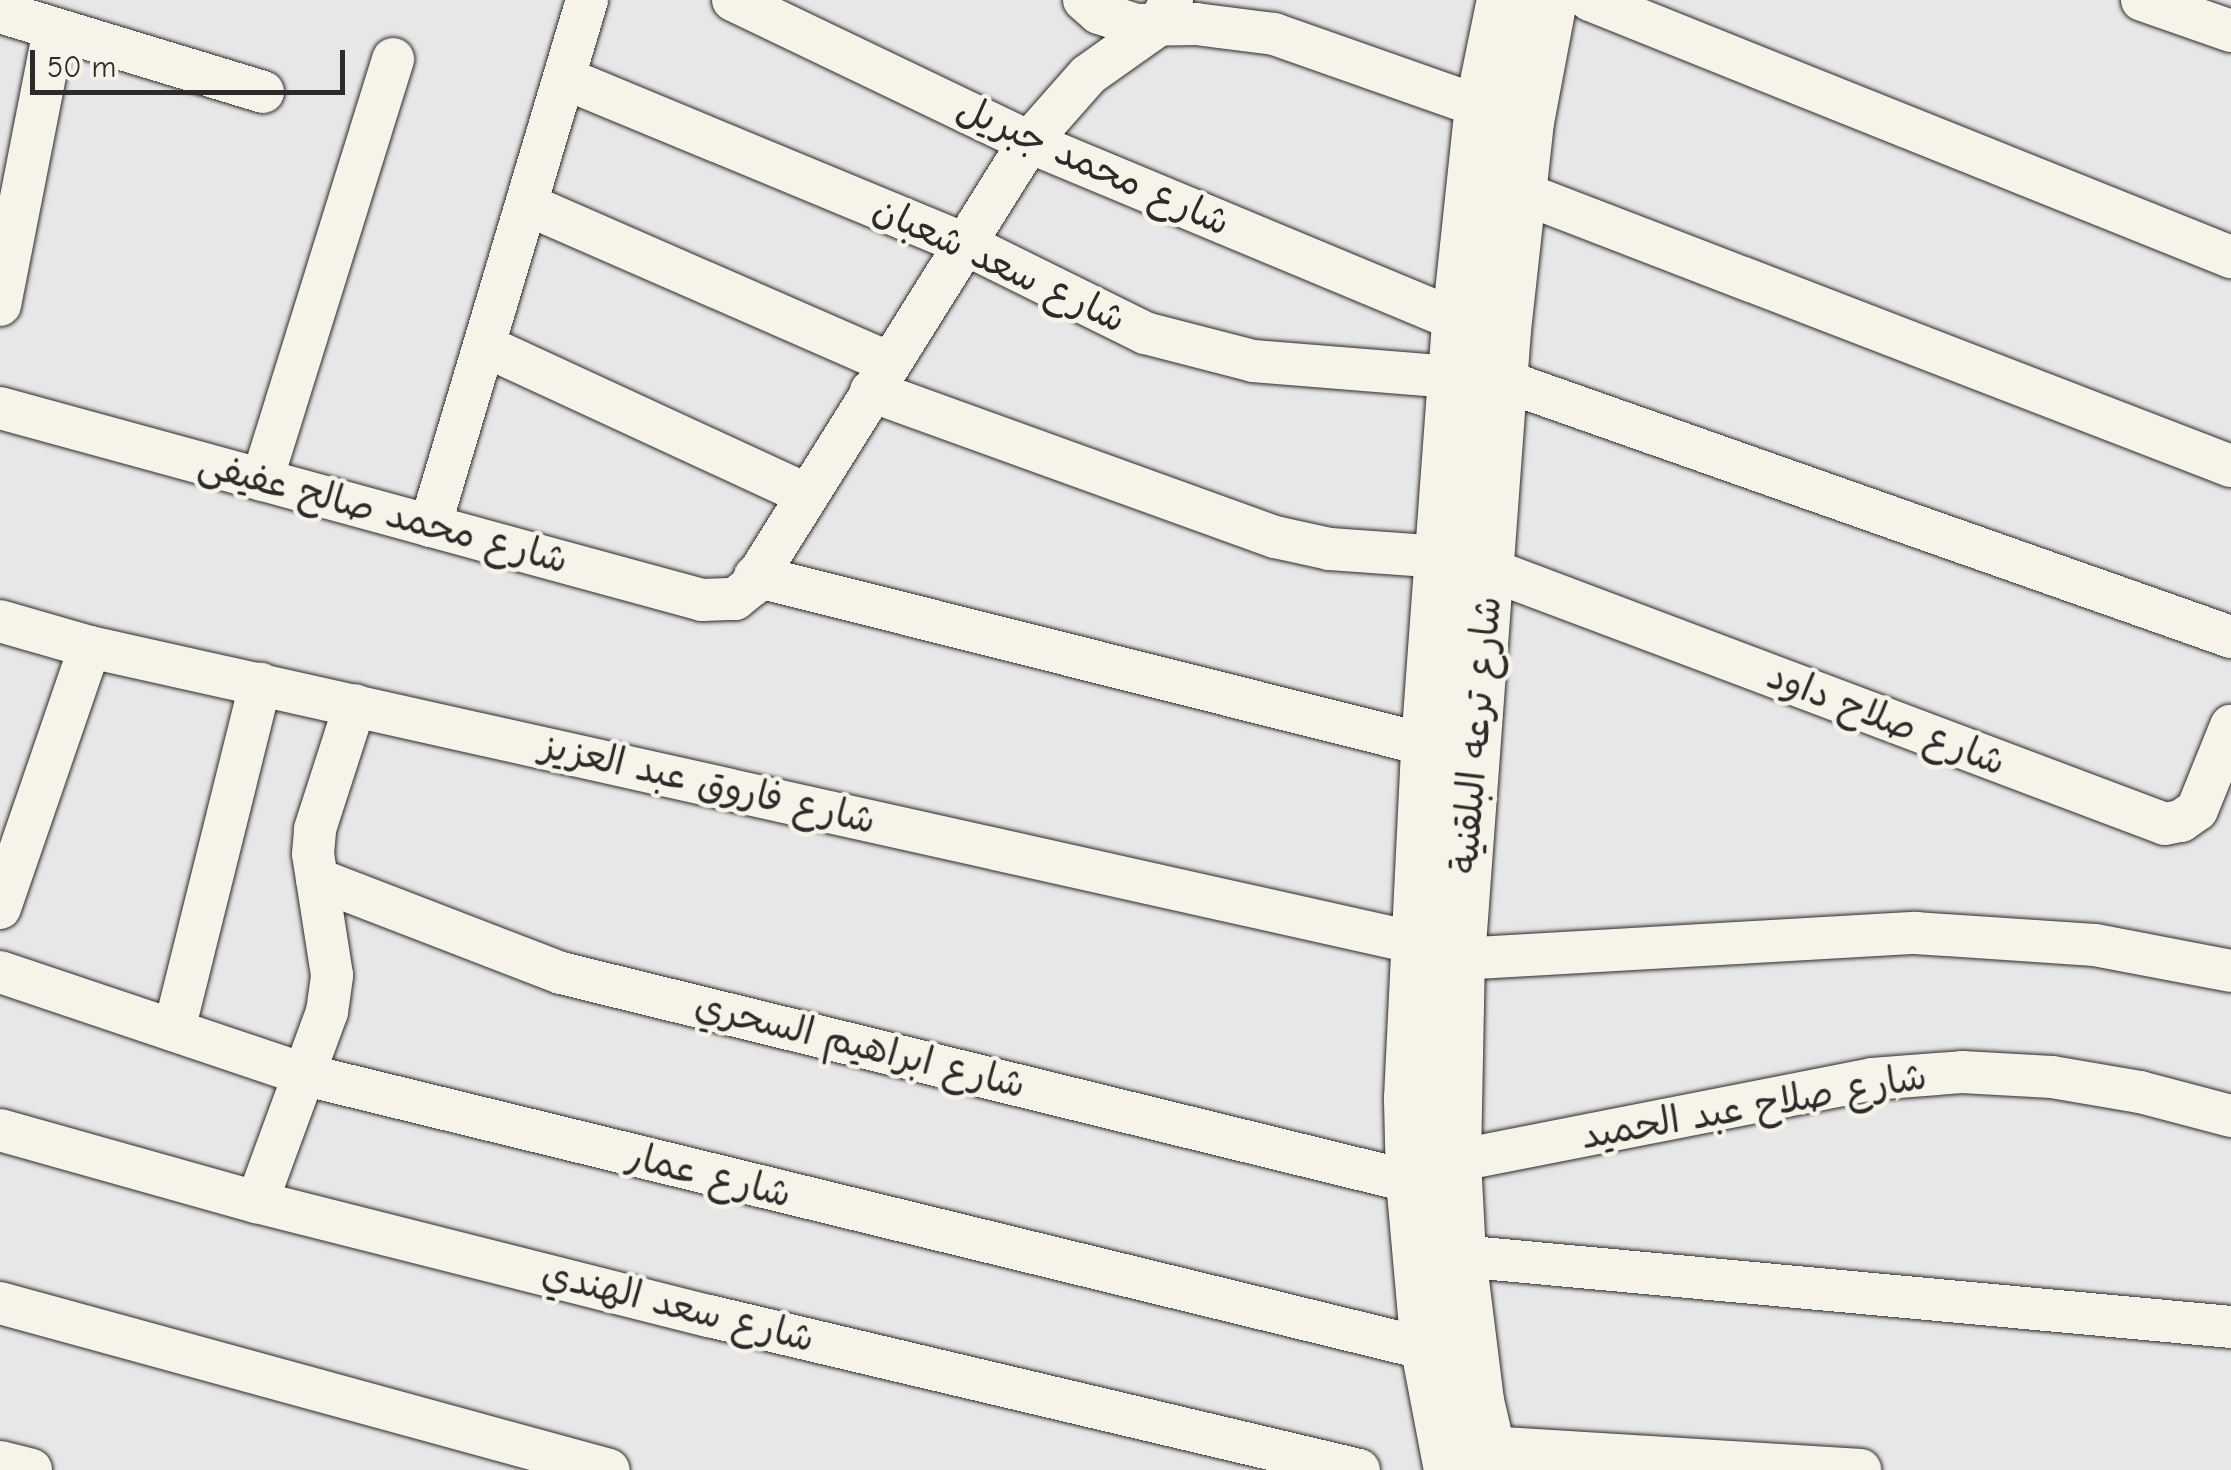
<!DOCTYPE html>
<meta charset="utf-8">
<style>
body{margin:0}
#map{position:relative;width:2231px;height:1470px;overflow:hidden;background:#e8e7e8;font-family:"Comic Neue","Playpen Sans Arabic",sans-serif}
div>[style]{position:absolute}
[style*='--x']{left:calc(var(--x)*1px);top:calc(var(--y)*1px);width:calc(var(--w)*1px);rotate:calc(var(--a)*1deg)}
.roads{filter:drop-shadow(0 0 2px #2b2b2b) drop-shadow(0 0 2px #2b2b2b)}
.minor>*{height:42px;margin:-21px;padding:0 21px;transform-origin:21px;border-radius:21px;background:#f7f3e8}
.tertiary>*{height:52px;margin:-26px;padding:0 26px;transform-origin:26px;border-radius:26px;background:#f7f3e8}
span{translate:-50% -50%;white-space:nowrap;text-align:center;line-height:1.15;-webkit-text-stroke:9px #f7f3e8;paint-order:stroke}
.street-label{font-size:38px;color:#2b2b2b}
.scale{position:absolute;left:30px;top:50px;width:315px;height:45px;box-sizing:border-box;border:5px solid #2b2b2b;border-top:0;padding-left:12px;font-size:30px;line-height:35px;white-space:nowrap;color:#2b2b2b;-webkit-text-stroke:8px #f7f3e8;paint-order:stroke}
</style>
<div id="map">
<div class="roads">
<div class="minor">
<i style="--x:733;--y:0;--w:328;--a:25.6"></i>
<i style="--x:1029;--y:142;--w:465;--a:22.6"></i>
<i style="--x:1084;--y:0;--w:20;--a:41"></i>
<i style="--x:1099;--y:13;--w:39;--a:18"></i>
<i style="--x:1136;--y:25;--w:60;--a:-1"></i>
<i style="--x:1196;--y:24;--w:79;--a:7.3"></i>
<i style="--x:1274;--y:34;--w:219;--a:19.4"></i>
<i style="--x:1590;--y:0;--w:691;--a:21.85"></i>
<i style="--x:2142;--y:0;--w:94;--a:19.2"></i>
<i style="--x:0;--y:12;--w:275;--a:16.9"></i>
<i style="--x:564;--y:78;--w:434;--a:22.5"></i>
<i style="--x:965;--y:244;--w:201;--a:26.3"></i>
<i style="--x:1145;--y:333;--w:112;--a:14.5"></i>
<i style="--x:1253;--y:361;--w:202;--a:4.6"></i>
<i style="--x:1520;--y:192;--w:762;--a:21.08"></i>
<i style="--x:528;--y:205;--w:394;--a:23.6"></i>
<i style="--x:0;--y:305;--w:281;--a:-78.9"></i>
<i style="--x:485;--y:346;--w:355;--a:24.8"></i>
<i style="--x:1502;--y:380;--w:773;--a:19.42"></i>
<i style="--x:871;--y:391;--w:430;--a:19.9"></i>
<i style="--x:1275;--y:537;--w:56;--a:12.3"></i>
<i style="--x:1330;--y:549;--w:112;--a:4.1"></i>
<i style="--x:0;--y:408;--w:728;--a:15.3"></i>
<i style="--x:702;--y:600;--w:33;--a:-2"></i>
<i style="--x:735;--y:599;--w:21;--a:-39"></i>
<i style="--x:751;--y:586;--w:524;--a:-57.95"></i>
<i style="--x:1029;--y:142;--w:89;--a:-48.6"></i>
<i style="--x:1088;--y:75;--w:85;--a:-35.4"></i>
<i style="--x:1157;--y:26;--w:30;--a:-60"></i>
<i style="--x:262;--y:480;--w:441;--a:-72.7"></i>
<i style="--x:430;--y:526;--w:549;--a:-73.38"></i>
<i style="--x:1491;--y:570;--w:720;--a:20.65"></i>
<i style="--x:2165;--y:824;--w:16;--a:-11"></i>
<i style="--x:2181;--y:821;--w:19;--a:-35"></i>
<i style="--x:2197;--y:810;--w:91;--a:-68"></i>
<i style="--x:755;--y:576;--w:693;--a:14.12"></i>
<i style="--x:0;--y:621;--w:94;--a:16.1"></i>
<i style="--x:90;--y:647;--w:1359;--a:12.58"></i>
<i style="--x:317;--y:879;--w:261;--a:21.1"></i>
<i style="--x:561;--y:973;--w:876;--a:13.8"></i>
<i style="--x:0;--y:908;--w:276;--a:-71"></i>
<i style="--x:1459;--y:959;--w:457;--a:-3.3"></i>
<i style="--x:1915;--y:933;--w:180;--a:3.8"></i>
<i style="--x:2095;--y:945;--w:138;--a:10.8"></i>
<i style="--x:0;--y:972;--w:323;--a:18.6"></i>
<i style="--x:306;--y:1075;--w:1154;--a:13.74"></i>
<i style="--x:174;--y:1030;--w:357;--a:-76"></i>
<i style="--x:0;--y:1130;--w:267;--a:15.7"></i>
<i style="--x:257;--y:1202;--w:466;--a:14.2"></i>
<i style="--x:709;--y:1316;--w:668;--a:13.33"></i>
<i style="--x:1455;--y:1161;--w:425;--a:-11.1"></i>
<i style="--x:1872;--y:1079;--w:90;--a:-4.4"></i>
<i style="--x:1962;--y:1072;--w:90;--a:3.2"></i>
<i style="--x:2052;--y:1077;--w:89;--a:9.7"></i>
<i style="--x:2140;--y:1092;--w:94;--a:14.8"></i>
<i style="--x:257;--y:1202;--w:202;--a:-69.8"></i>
<i style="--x:327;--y:1012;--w:37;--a:-82"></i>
<i style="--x:332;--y:975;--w:122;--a:-98.9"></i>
<i style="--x:313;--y:854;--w:25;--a:-85"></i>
<i style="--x:315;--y:829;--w:130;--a:-72.1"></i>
<i style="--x:1460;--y:1256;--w:774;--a:5.26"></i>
<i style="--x:0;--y:1303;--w:631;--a:15.33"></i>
<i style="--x:1487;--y:1447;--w:374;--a:3.5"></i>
<i style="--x:0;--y:1462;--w:32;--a:14"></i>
</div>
<div class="tertiary">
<i style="--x:1450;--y:1470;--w:123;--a:-100.8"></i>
<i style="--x:1427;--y:1349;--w:168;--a:-95.1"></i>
<i style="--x:1412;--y:1182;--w:84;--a:-91.4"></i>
<i style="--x:1410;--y:1098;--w:353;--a:-87.2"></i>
<i style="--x:1427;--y:745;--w:425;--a:-85.8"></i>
<i style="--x:1458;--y:321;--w:215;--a:-83.9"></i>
<i style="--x:1481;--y:107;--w:109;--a:-78.4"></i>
<i style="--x:1494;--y:1470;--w:71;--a:-103.1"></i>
<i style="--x:1478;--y:1401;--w:146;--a:-97.1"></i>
<i style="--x:1460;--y:1256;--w:95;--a:-93"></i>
<i style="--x:1455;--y:1161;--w:202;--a:-88.9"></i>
<i style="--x:1459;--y:959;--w:631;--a:-85.82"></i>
<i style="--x:1505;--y:330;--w:209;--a:-83.7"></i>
<i style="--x:1528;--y:122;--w:124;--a:-79.3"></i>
</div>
</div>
<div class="street-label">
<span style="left:1093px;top:166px;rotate:24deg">شارع محمد جبريل</span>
<span style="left:999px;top:265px;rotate:25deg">شارع سعد شعبان</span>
<span style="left:383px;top:513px;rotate:15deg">شارع محمد صالح عفيفى</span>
<span style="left:1886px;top:720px;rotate:21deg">شارع صلاح داود</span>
<span style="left:1477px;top:735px;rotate:-85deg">شارع ترعه البلقنية</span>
<span style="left:708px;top:784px;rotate:13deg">شارع فاروق عبد العزيز</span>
<span style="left:860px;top:1046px;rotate:14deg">شارع ابراهيم السحري</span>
<span style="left:1754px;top:1107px;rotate:-10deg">شارع صلاح عبد الحميد</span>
<span style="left:709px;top:1176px;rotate:14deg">شارع عمار</span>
<span style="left:678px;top:1307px;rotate:14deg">شارع سعد الهندي</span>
</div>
<div class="scale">50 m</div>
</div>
